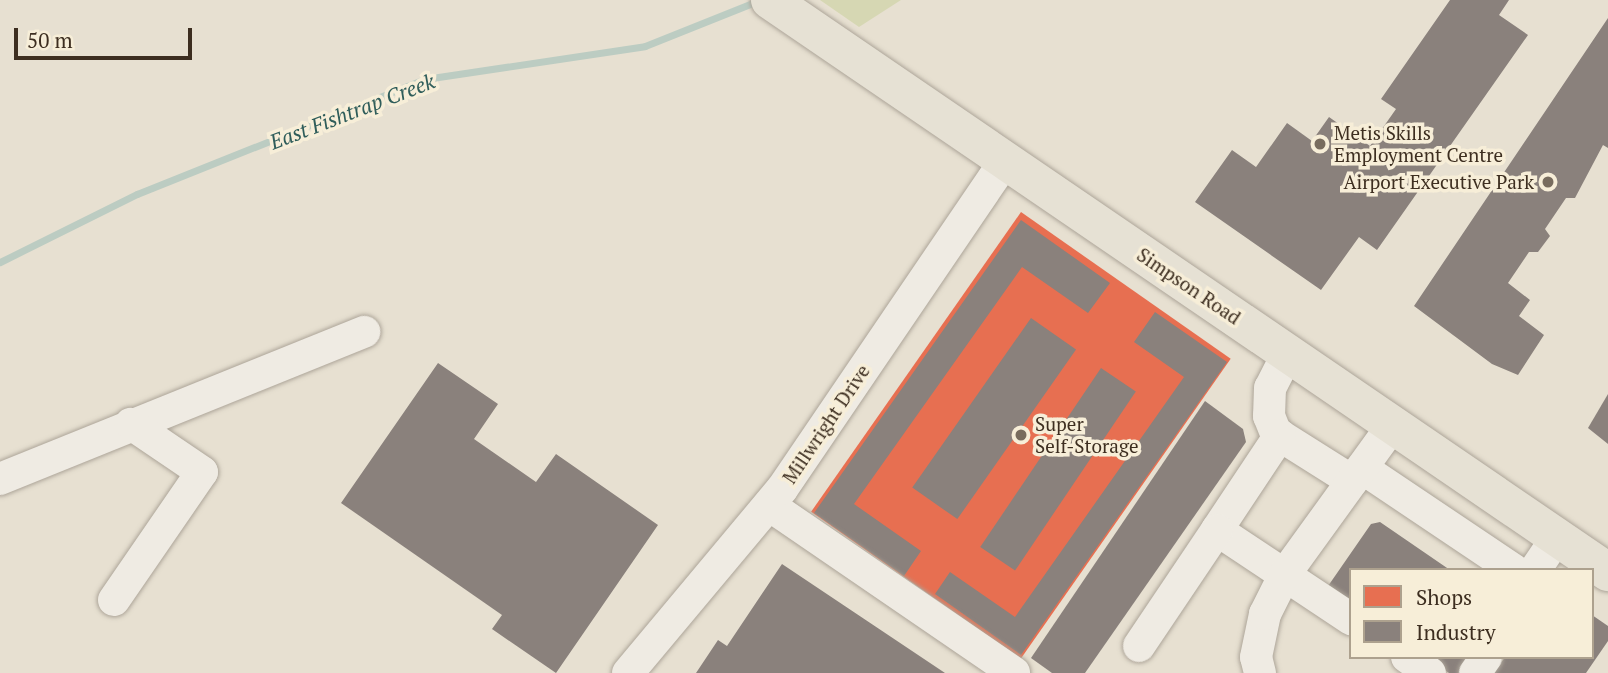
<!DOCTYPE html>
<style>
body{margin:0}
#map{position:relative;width:1608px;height:673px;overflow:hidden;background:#e7e0d1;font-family:"PT Serif",serif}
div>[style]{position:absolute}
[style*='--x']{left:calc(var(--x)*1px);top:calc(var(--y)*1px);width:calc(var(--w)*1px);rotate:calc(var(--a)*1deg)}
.green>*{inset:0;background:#d6d7b3}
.shops>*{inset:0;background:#e76f51;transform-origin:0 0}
.industry>*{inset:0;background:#8a817c;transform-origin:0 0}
.stream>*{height:7px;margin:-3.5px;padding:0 3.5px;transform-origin:3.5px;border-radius:3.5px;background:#bcccc2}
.roads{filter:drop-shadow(0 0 2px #ada599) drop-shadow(0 0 2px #ada599)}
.minor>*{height:32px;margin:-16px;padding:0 16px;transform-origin:16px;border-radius:16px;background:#efebe3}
.major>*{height:38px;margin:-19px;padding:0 19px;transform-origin:19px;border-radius:19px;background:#e6e1d4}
.dots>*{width:19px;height:19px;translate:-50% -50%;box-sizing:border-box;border:4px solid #f7eed8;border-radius:50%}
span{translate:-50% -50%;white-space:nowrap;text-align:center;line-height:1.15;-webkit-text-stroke:7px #f7eed8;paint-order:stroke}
.poi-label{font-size:19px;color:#3d2e20}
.left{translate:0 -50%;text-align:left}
.right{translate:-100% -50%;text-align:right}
.street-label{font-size:19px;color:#3d2e20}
.water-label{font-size:21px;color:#2f5d5a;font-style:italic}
.legend{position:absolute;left:1349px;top:568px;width:245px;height:91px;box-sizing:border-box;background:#f7eed8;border:2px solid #ada18e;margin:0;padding:9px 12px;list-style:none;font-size:21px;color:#3d2e20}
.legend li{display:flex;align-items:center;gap:14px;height:35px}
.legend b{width:35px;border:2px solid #ada18e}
.scale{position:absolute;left:14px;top:28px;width:178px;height:32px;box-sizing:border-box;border:4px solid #3d2e20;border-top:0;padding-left:9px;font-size:21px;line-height:24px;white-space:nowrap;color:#3d2e20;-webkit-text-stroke:5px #f7eed8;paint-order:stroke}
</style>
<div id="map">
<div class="green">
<i style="clip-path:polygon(820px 0,901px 0,859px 27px)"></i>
</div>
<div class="shops">
<i style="left:1021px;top:212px;width:256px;height:366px;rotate:35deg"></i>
</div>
<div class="industry">
<i style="clip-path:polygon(1450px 0,1509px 0,1499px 15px,1528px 35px,1377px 250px,1359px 237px,1321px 290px,1195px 202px,1232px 150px,1256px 167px,1287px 123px,1312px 141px,1329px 117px,1370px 146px,1396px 109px,1381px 99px)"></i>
<i style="clip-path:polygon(1608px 18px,1608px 148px,1603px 145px,1575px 198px,1566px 198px,1545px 229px,1550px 236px,1538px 252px,1529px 252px,1508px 283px,1530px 300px,1519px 316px,1544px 335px,1518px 375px,1492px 364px,1414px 306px)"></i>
<i style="clip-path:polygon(1021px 220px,1110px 283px,1088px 313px,1022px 267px,854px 504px,921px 551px,904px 576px,814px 513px)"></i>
<i style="clip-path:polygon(1155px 312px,1227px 362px,1021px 655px,935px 594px,950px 572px,1015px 617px,1184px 377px,1134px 342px)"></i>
<i style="left:1031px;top:318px;width:55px;height:207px;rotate:35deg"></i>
<i style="clip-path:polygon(438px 363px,498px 404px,474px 439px,536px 482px,556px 454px,658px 525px,556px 673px,492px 629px,502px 615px,341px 503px)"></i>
<i style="left:1101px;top:368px;width:42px;height:216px;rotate:34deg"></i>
<i style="clip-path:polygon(1608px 394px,1608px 444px,1588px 428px)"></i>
<i style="clip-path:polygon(1205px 401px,1243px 429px,1246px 442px,1085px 673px,1052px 673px,1031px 658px)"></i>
<i style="clip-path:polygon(1380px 522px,1450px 570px,1351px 570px,1351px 606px,1326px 589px,1371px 524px)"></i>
<i style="clip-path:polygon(782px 564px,945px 673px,696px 673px,718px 640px,727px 646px)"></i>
<i style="clip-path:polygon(1592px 615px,1608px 626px,1608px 641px,1586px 673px,1494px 673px,1505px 657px,1592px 657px)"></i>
<i style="clip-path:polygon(1426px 657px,1477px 657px,1466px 673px,1449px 673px)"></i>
</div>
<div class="stream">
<i style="--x:0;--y:262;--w:153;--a:-26.4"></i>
<i style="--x:137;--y:194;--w:310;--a:-21.8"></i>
<i style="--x:425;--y:79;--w:222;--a:-8.5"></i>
<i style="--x:645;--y:46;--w:124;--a:-21.8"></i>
</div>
<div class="roads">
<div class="minor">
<i style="--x:1288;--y:353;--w:39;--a:117"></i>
<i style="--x:1270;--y:388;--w:28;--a:92"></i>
<i style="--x:1269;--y:416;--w:18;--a:68"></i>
<i style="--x:1276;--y:433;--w:90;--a:32.3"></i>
<i style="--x:1280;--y:435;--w:114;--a:123.6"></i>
<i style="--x:1217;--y:530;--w:161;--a:33.6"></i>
<i style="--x:1362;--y:468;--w:183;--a:33.9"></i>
<i style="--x:0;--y:479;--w:393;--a:-22"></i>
<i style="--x:769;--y:505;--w:297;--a:34.4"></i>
<i style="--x:1535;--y:570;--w:40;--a:-56"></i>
<i style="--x:114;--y:600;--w:155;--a:-55.5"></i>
<i style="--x:202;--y:472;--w:86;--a:-145.9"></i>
<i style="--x:1139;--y:646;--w:140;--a:-56.1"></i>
<i style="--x:1407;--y:657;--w:28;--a:35"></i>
<i style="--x:628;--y:673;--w:240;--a:-50.1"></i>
<i style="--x:782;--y:489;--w:397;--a:-55.8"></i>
<i style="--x:1260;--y:673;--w:16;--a:-104"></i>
<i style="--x:1256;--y:657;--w:44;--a:-78.2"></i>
<i style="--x:1265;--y:614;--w:45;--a:-63.4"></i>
<i style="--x:1285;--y:574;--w:184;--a:-54.1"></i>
<i style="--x:1475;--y:673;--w:19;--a:-55"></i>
</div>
<div class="major">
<i style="--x:770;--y:0;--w:1015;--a:34.32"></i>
</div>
</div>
<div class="dots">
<i style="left:1320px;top:144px;background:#786c5e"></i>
<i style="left:1548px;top:182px;background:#786c5e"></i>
<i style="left:1021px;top:435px;background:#786c5e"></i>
</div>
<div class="poi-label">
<span class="left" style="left:1334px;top:144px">Metis Skills<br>Employment Centre</span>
<span class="right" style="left:1534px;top:182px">Airport Executive Park</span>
<span class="left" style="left:1035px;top:435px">Super<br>Self-Storage</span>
</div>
<div class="street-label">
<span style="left:1189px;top:286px;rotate:34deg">Simpson Road</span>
<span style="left:826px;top:424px;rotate:-56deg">Millwright Drive</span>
</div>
<div class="water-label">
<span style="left:352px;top:111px;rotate:-21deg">East Fishtrap Creek</span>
</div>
<ul class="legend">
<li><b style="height:19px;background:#e76f51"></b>Shops</li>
<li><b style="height:19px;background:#8a817c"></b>Industry</li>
</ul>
<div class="scale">50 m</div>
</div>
